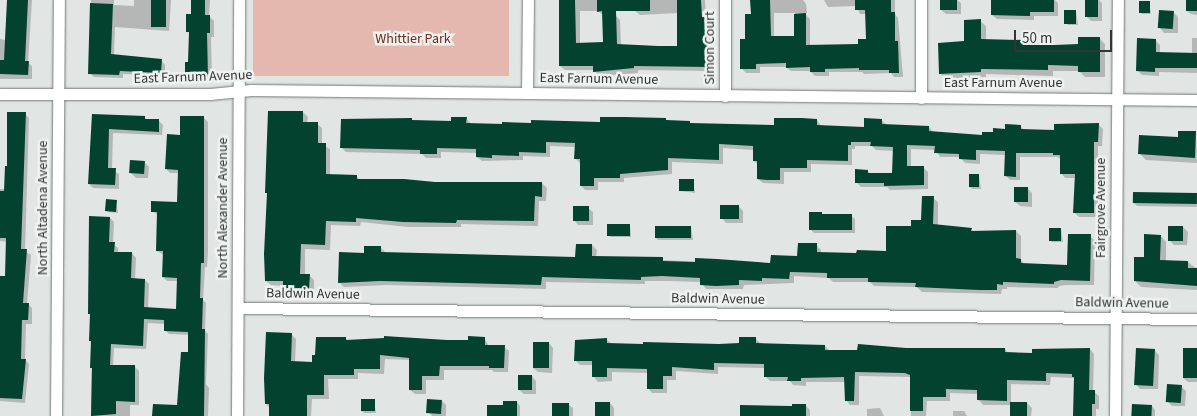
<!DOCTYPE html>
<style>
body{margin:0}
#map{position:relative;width:1197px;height:416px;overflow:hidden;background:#e1e5e3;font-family:"Source Sans 3",sans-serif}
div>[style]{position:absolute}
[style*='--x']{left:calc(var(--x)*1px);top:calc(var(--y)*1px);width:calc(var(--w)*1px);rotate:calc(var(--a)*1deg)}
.green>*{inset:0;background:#e4b8af;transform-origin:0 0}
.shadow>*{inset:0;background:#0003}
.building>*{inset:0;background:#044230;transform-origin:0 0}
.roads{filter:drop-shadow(0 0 1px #747776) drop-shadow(0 0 1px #747776)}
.street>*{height:11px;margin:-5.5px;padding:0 5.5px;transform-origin:5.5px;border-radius:5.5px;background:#fff}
span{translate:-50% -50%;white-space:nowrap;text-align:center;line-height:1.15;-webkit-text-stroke:5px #eef2f0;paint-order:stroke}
.park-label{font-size:14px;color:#78291c}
.street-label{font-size:14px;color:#333534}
.scale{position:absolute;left:1014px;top:30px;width:98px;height:22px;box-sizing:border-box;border:2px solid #333534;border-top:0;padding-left:6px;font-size:15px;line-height:18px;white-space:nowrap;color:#333534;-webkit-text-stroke:4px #eef2f0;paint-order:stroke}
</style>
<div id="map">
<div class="green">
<i style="left:253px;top:0;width:256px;height:76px"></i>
</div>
<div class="shadow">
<i style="clip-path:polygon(8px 0,32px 0,28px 63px,32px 66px,32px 79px,0 79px,0 39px,5px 40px)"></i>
<i style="clip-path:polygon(91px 0,114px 0,114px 5px,134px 6px,134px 0,171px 0,169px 31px,115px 27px,114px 56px,161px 60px,165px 65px,165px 76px,123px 74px,123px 78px,94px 77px,90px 73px)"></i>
<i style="clip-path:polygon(192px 0,210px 0,209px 16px,214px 21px,214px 37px,211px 37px,212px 81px,191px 81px,186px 76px,190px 63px,191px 35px,187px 31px,192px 16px)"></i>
<i style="clip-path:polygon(evenodd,560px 0,615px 0,615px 15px,620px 20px,621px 45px,679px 47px,678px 13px,640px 15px,635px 11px,635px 0,705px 0,706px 18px,711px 23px,712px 71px,638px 70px,638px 73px,599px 76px,594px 70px,565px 70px,560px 66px,560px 0,580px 11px,598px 11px,604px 16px,604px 43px,580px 44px,580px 11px)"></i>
<i style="clip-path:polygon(evenodd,751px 0,803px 0,806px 4px,807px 13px,804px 13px,810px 19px,810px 46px,860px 45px,867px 40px,866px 14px,860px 14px,856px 6px,828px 7px,824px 0,895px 0,895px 14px,898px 18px,903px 77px,894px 77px,891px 73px,864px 74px,862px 72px,829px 72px,829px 76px,815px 76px,810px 71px,791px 71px,786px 67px,760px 67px,760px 73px,746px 73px,742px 69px,752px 16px,751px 0,774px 13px,795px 13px,796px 37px,774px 38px,774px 13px)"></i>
<i style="clip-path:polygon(941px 0,957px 0,961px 3px,961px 14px,946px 14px,941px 10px)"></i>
<i style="clip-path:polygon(992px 0,1055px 0,1058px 3px,1058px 16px,1034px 16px,1034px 20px,997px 19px,992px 15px)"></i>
<i style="clip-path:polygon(1086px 0,1099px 0,1102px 3px,1102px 21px,1091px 21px,1086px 16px)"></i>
<i style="clip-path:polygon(1187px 0,1197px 0,1197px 15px,1191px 14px,1187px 11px)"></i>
<i style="clip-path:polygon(1149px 3px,1151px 14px,1142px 14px,1140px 12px)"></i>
<i style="clip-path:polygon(1076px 11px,1078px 25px,1068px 25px,1066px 23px)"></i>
<i style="clip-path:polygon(1173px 12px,1178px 17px,1178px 33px,1164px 33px,1160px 28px)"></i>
<i style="clip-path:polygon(980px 21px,986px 26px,986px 41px,1023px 41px,1028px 46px,1079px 45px,1100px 39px,1105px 44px,1105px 77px,1085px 77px,1079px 71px,1053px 71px,1053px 76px,986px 74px,986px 77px,945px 79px,940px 73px)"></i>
<i style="clip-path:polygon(1192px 38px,1197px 38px,1197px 73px,1159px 72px,1159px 76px,1142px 75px,1138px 71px,1155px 40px,1160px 45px,1160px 53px,1192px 54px)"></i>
<i style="clip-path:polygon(303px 112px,308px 117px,307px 123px,317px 124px,322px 128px,322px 144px,330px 149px,330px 176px,357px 177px,360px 180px,434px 183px,542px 183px,547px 188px,546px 201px,539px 201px,538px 226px,461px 224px,461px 227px,408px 227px,361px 222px,360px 226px,331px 225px,330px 250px,305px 249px,305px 275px,309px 275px,314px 280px,314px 293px,289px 293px,284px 286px,271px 285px,266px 281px)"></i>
<i style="clip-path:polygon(25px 114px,29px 118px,25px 251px,31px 255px,27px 303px,32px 308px,32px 324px,26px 324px,25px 360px,29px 364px,25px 403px,0 401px,0 277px,6px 278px,8px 242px,0 241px,0 189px,5px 189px,8px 168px)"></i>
<i style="clip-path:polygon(93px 115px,144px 117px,147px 120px,159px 121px,163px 125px,162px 135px,113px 133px,112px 170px,119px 174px,119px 189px,93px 188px,89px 184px)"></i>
<i style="clip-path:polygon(204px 118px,208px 122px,208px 253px,207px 267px,205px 267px,203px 300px,206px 303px,205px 331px,208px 334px,206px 384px,209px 388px,208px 416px,154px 416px,178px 406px,189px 353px,190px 335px,169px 334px,165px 330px,165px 324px,148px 323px,146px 349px,114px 348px,113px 366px,135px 367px,139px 371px,139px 405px,130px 405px,130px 416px,91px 416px,92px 343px,90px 341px,91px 316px,89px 314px,110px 218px,114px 222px,113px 244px,118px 248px,118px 253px,132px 253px,136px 258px,135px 280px,145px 280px,149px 284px,148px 309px,177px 310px,178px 281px,167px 281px,163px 277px,164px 255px,157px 251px,158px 215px,152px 211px,178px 203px,179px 173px,170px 173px,166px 169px,181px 136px)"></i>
<i style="clip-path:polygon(466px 118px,471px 124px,601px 123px,665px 119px,668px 121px,689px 122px,691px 124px,775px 127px,817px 120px,821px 126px,865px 128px,881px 120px,887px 125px,929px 127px,933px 132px,983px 137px,1020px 126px,1024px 130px,1055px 131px,1098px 124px,1103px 129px,1102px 146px,1098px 146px,1098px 217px,1079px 217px,1074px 212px,1076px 178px,1065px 178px,1061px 173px,1061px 159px,1057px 157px,1020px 157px,1020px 180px,1010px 180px,1006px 176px,1006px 155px,980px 154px,980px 164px,965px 163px,960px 157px,940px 157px,936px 150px,911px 149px,911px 167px,923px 167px,928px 172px,928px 189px,890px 190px,887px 187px,861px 187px,857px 183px,867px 171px,871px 174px,893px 175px,894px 151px,876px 150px,872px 146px,855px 146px,855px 149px,852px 149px,852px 165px,811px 164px,811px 172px,784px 172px,784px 184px,763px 183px,758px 179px,759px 165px,754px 161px,754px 150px,723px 148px,723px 164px,672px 162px,672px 174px,624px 178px,624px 182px,598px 182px,598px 190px,585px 190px,581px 186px,580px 163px,575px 158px,576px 147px,550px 146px,550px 157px,523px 156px,523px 160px,482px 161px,477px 157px,477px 153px,441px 152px,441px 158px,426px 158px,422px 154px,346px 152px,341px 147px,413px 121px,452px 123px)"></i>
<i style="clip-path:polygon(1196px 132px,1197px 163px,1146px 160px,1140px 154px)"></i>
<i style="clip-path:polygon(144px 162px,149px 167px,148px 178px,136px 178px,131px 173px)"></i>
<i style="clip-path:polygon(979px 175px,981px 189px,972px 189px,970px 187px)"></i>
<i style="clip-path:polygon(693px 180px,695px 193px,680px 191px)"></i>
<i style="clip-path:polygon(1028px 189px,1032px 193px,1032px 207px,1020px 206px,1015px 202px)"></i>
<i style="clip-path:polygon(1197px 195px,1197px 207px,1137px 206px,1134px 203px)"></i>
<i style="clip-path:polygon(933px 198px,938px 202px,938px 226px,971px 229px,974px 232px,1016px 231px,1021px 236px,1021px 260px,1025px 265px,1069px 266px,1090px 236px,1095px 241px,1094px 285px,1066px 285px,1059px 286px,1058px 288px,1007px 287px,1007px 289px,1002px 289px,1001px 294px,922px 292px,917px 287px,874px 286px,870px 282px,833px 282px,829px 278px,794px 276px,794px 283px,744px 285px,743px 289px,706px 289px,701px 282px,668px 281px,645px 281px,645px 284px,546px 282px,546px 289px,386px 285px,344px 287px,339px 282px,365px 254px,381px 248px,386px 253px,577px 258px,592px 245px,597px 250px,596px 257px,772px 265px,798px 257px,816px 245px,821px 250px,821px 253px,858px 255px,887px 252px,912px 227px,923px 222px)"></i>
<i style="clip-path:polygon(116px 201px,118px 213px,108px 212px,106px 210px)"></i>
<i style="clip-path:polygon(738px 206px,743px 211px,743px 223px,726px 223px,722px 218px)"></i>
<i style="clip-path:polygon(588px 208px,593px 212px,593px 225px,578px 225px,574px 220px)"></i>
<i style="clip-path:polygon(821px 213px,824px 216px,851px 216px,855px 219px,855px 233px,814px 233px,810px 229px)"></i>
<i style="clip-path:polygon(630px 225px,631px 237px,611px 237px,609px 235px)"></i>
<i style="clip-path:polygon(691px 227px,693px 240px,658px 240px,656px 238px)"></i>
<i style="clip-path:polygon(1183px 227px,1188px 232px,1187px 245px,1174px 245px,1169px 240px)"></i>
<i style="clip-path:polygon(1061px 229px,1063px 242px,1052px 242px,1050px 240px)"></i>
<i style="clip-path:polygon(1161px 236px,1166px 242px,1166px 262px,1188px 262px,1197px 269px,1197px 290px,1141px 287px,1135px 281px,1145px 258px)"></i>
<i style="clip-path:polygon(291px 334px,296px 339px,295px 363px,313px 363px,346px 338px,348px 341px,469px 341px,484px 338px,489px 346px,504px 347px,509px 351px,508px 372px,494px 372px,492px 370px,444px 370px,444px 380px,426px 380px,426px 394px,415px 394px,410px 390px,410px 360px,385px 359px,384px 374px,358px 373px,358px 379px,328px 379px,329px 399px,312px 399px,311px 416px,270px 416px,270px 408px,266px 404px)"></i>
<i style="clip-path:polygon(756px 339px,761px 344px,825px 346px,830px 351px,1005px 349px,1009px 354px,1033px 355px,1090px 349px,1094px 354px,1093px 391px,1099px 396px,1099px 409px,1096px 409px,1096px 416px,1074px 416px,1075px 378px,1051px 377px,1050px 385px,1011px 384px,1011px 403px,1027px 403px,1032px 408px,1031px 416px,1011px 416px,1011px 405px,983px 405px,979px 400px,979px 394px,950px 393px,950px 401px,927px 401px,926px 416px,911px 416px,911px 377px,859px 376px,859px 405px,850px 405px,846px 400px,846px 382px,806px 382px,806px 386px,793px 385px,790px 381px,770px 381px,765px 376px,765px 368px,718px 367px,718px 374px,676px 371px,676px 380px,667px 380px,667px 393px,652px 393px,648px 388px,648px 373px,612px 372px,612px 381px,598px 382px,594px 377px,594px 365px,580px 365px,575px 360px,607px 340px,612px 344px,740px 344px)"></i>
<i style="clip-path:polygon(549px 343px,553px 348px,552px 373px,538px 372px,533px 368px)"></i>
<i style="clip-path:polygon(1154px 350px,1159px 355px,1158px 389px,1140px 389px,1136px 384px)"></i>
<i style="clip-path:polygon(1197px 350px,1197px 382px,1188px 382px,1183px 378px)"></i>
<i style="clip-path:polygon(532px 376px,536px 381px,536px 394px,524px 394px,519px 390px)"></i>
<i style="clip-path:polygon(1181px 386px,1186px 391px,1185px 406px,1172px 406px,1167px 401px)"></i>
<i style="clip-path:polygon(374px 401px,376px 413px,364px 413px,362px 411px)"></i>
<i style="clip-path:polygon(442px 401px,446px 405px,446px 416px,432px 416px,429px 412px)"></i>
<i style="clip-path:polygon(517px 402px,520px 406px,520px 416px,489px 416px,504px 406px)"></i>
<i style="clip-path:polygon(610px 403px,614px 408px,614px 416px,597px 416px)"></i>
<i style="clip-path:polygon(569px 405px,573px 408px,573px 416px,553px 416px)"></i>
<i style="clip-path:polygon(805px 405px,810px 410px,810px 416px,741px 416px)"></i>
<i style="clip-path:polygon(1152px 406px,1155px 410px,1155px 416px,1133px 416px)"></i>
<i style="clip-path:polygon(880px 408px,884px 416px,867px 416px,867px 409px)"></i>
<i style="clip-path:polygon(953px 411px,964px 411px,967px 416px,953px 416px)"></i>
</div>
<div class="building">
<i style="clip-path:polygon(7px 0,28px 0,25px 61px,29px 61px,28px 75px,0 74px,0 60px,4px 60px)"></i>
<i style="left:151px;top:0;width:15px;height:27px"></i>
<i style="clip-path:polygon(191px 0,205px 0,205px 15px,210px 15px,210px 33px,207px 33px,208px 77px,185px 76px,185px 62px,188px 62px,189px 32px,186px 32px,186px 14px,191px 14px)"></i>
<i style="clip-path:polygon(559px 0,575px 0,576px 43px,603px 42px,602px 11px,597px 12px,597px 0,650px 0,650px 11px,616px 11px,617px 44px,658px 46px,677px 46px,677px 0,701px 0,702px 17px,707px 17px,708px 67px,634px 66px,634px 68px,593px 72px,593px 66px,559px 66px)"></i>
<i style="clip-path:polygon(750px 0,770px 0,771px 36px,794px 36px,794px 14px,806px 13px,806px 45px,858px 44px,858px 39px,866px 39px,865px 10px,855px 10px,855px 0,891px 0,891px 12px,895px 12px,895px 41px,898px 41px,899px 73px,889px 73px,889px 70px,859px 70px,859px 68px,825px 69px,825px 72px,810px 72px,810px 67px,786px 68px,786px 63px,756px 64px,756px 69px,740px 69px,740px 39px,745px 39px,745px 14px,751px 14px)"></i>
<i style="left:940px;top:0;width:17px;height:10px"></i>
<i style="clip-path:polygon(991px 0,1054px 0,1054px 12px,1030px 12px,1030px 16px,991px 15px)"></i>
<i style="left:1085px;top:0;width:13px;height:17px"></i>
<i style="left:1186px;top:0;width:11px;height:11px"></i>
<i style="left:1139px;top:1px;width:11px;height:12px"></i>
<i style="clip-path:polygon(90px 3px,113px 4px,111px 54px,162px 59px,161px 73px,120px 71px,119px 75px,88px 74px)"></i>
<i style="left:1064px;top:10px;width:12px;height:14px"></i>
<i style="left:1159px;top:10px;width:15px;height:18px;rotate:4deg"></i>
<i style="clip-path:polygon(981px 19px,981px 39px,1023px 40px,1023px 45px,1055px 45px,1078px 44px,1078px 37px,1100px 37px,1100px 72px,1078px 72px,1078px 66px,1048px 65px,1048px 70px,981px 69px,981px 72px,939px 74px,938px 43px,964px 41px,964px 20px)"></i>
<i style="clip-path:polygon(1137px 38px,1156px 39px,1156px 52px,1197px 53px,1197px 68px,1155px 68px,1155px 72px,1136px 71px)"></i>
<i style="clip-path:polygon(268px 111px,303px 111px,303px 122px,318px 122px,318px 143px,326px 143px,326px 174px,357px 175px,357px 179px,404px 179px,435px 182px,542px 182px,542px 197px,535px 196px,534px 221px,457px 220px,456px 223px,403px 222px,356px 218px,356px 222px,326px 221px,325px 245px,301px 244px,300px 274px,310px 274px,309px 289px,283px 288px,283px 281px,265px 281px,264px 254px,267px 193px,265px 193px)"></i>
<i style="clip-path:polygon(7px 112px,26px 112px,21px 249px,27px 249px,23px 303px,29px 303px,28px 320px,22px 320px,21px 359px,26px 359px,22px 399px,0 398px,0 276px,5px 276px,6px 238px,0 238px,0 191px,4px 191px,5px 166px,7px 166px)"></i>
<i style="clip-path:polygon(92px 114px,145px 116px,145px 119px,159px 119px,159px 132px,109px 129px,108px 168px,116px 168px,115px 185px,88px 184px)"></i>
<i style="clip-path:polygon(180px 116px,204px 116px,204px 263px,201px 263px,200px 298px,203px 298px,202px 329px,205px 329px,204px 416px,152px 416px,153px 404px,177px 405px,181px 352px,188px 352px,188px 332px,164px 331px,164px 320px,144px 319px,143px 346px,111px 344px,110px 365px,135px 365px,135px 402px,116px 401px,116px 414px,91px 416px,92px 368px,90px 368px,91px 341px,89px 341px,90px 314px,88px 314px,89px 216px,110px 217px,109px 242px,115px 242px,114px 252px,132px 252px,131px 278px,145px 279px,144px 307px,176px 309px,177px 278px,162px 277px,163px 251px,156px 251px,157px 212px,151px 212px,151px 201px,177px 202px,178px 170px,165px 169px,167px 134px,180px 135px)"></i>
<i style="clip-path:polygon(451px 117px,467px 117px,466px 123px,502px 124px,502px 122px,531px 123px,531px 120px,600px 122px,600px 117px,625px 117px,666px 118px,666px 120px,690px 121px,690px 123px,774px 125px,774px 118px,802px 118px,817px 119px,817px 125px,864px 127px,864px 118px,882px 119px,882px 124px,929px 126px,929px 131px,982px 135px,982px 132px,993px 132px,993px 128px,1005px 129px,1005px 124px,1021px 125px,1021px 129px,1054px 130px,1054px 124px,1099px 123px,1098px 142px,1094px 142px,1094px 213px,1073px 213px,1075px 174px,1060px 174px,1060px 155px,1053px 155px,1053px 153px,1016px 153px,1016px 177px,1004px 176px,1005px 151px,976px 150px,976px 160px,959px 159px,959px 154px,934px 153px,935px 146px,907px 145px,907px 166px,924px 166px,924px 185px,884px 186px,884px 183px,855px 183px,855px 169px,868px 170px,868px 173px,892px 173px,893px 147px,870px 146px,871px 142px,851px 142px,851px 145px,848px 145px,848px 161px,807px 160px,807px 168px,780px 168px,780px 180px,767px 180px,757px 179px,757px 161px,753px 161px,753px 146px,719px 144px,719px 160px,668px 158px,668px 170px,620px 174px,620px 178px,594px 178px,594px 186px,580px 186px,580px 159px,574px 159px,575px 143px,546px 142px,546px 153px,519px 152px,519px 156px,492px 155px,492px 158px,476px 157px,476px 149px,437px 148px,437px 154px,420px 154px,420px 150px,340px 148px,341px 119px,412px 118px,412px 120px,451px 121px)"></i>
<i style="clip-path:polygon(1178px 131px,1196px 131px,1195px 158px,1138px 154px,1139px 135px,1178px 137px)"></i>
<i style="left:130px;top:160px;width:15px;height:13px;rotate:4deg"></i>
<i style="left:969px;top:174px;width:10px;height:13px"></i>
<i style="left:679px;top:179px;width:15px;height:12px"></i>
<i style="left:1014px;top:187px;width:14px;height:15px"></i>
<i style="left:1133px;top:192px;width:64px;height:11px;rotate:1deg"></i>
<i style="clip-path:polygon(922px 196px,934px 196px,933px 224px,972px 228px,971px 231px,1016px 230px,1016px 258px,1021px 259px,1021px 263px,1067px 265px,1068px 234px,1091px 234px,1090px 281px,1061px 280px,1054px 282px,1054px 284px,1003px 282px,1003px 285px,997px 284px,997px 290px,979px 290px,915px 287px,916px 283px,868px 282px,868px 278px,827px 278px,827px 273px,790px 272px,789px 279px,762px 278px,762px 281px,739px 280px,739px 285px,716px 286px,700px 285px,700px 278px,662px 276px,641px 277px,641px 280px,542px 277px,541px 285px,380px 281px,338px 283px,339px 252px,364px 253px,364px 246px,381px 246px,381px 252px,575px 257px,576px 244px,592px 244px,592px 256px,663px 257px,663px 261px,695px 262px,695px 258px,717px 259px,770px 263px,771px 255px,797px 256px,798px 243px,817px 243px,817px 252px,856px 253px,857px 250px,886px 251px,886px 226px,911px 226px,911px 220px,921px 220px)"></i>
<i style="left:106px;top:199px;width:11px;height:12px;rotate:5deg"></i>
<i style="left:720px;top:205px;width:19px;height:14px"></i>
<i style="left:573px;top:206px;width:16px;height:15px"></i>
<i style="clip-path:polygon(809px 212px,822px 212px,822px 214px,852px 214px,852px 230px,809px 230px)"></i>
<i style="left:607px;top:224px;width:23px;height:12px"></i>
<i style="left:655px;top:226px;width:36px;height:12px"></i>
<i style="left:1168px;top:226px;width:15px;height:15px"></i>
<i style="left:1049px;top:228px;width:12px;height:13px"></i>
<i style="clip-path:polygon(1144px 234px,1161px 235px,1160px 260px,1188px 261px,1188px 268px,1197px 268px,1197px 286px,1134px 281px,1134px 257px,1144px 257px)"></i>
<i style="clip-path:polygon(266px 332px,292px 333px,291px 361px,312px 362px,312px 355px,315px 355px,316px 337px,346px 337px,346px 340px,384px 338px,384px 336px,447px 340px,468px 340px,468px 336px,485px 337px,485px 345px,505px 345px,504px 368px,489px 368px,489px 366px,440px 366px,439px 376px,422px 376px,422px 390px,409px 390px,409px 358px,380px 355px,380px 369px,354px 369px,354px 375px,324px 375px,324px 395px,307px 395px,307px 416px,269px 416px,269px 404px,265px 404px,264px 378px)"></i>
<i style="clip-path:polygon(739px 337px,756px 337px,756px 343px,825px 345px,825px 350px,857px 350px,858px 344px,906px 348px,1005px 348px,1005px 352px,1032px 353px,1032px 349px,1090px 348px,1089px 390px,1095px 390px,1095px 404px,1092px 404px,1092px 416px,1073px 416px,1074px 377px,1072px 377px,1072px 374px,1046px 373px,1046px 381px,1007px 380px,1007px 401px,977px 400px,977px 390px,946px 389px,946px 397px,923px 397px,923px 411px,910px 411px,910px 375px,905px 373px,855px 372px,854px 401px,845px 401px,844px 377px,801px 378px,801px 381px,787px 381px,788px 377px,764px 377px,764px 364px,714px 363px,714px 370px,672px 367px,672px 376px,663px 376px,663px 389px,647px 389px,647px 369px,607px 368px,607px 377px,592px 377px,592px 361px,574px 361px,575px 340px,607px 338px,607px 343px,643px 344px,643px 342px,719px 344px,739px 343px)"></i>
<i style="left:533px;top:342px;width:16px;height:26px"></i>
<i style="left:1136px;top:348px;width:19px;height:37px;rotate:3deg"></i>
<i style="left:1183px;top:348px;width:14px;height:30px"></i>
<i style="left:518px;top:375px;width:14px;height:15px"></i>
<i style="left:1167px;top:384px;width:15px;height:18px;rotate:4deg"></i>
<i style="left:361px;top:399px;width:14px;height:12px"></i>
<i style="left:427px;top:399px;width:15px;height:14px;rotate:4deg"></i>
<i style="clip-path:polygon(503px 401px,517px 401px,517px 416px,487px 416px,487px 405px,503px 405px)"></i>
<i style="left:595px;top:402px;width:15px;height:14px"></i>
<i style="left:1010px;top:402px;width:17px;height:14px"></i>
<i style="left:552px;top:403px;width:17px;height:13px"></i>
<i style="clip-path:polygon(792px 404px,806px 404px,806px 416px,740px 416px,740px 405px,792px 406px)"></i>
<i style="left:1132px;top:404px;width:20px;height:12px;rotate:3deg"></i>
</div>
<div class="roads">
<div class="street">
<i style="--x:921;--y:0;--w:98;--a:90"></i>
<i style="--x:527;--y:93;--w:93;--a:-89.4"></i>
<i style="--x:0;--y:94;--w:210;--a:0"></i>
<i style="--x:210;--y:94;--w:41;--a:-5.6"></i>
<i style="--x:251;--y:90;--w:946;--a:0.61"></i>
<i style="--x:725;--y:96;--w:96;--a:-90"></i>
<i style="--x:238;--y:308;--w:959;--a:0.66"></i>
<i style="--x:56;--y:416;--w:416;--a:-89.6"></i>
<i style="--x:237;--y:416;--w:416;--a:-89.7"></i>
<i style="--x:1115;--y:416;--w:416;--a:-89.6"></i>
</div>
</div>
<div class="park-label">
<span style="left:413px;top:39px">Whittier Park</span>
</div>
<div class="street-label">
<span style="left:710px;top:48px;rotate:-90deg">Simon Court</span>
<span style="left:193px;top:77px;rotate:-2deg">East Farnum Avenue</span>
<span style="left:599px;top:79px;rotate:1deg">East Farnum Avenue</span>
<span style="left:1003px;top:83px">East Farnum Avenue</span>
<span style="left:43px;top:208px;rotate:-90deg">North Altadena Avenue</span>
<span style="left:223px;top:208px;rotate:-90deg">North Alexander Avenue</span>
<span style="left:1101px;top:208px;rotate:-90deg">Fairgrove Avenue</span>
<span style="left:313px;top:294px;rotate:1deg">Baldwin Avenue</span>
<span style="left:718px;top:299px;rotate:1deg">Baldwin Avenue</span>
<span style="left:1122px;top:303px;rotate:1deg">Baldwin Avenue</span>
</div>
<div class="scale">50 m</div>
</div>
